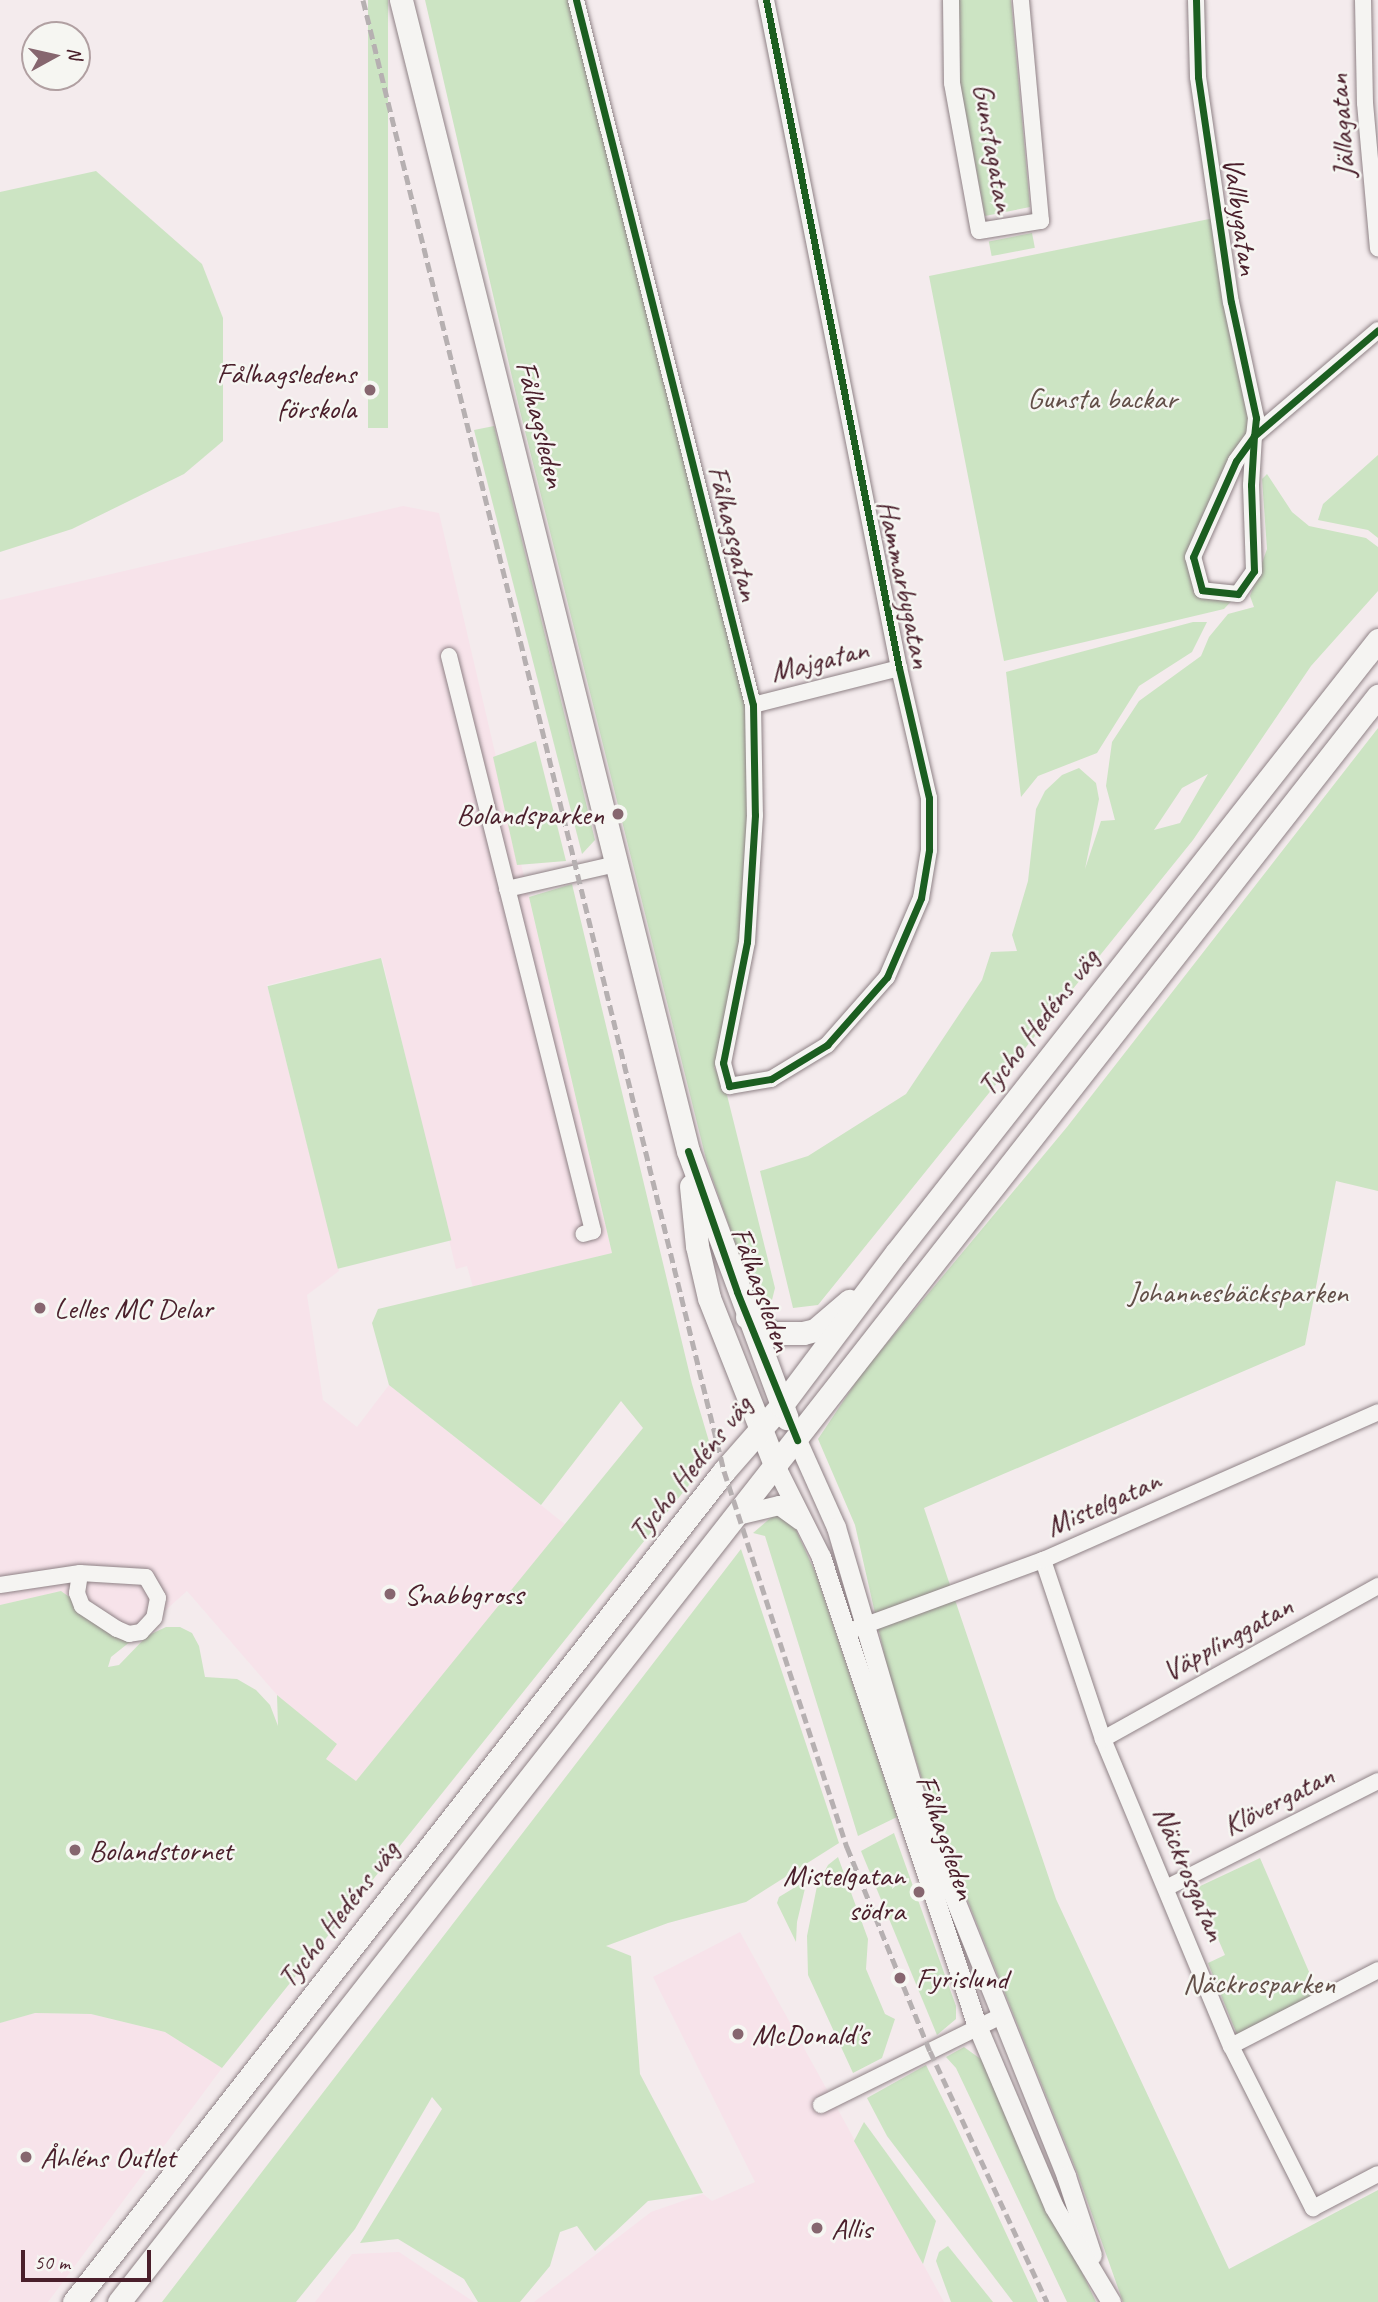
<!DOCTYPE html>
<meta charset="utf-8">
<style>
body{margin:0}
#map{position:relative;width:1378px;height:2302px;overflow:hidden;background:#f4ebed;font-family:Caveat,sans-serif}
div>[style]{position:absolute}
[style*='--x']{left:calc(var(--x)*1px);top:calc(var(--y)*1px);width:calc(var(--w)*1px);rotate:calc(var(--a)*1deg)}
.built>*{inset:0;background:#f7e3ea}
.green>*{inset:0;background:#cce4c3;transform-origin:0 0}
.roads{filter:drop-shadow(0 0 2px #8f8286) drop-shadow(0 0 2px #8f8286)}
.minor>*{height:16px;margin:-8px;padding:0 8px;transform-origin:8px;border-radius:8px;background:#f5f4f2}
.tertiary>*{height:19px;margin:-9.5px;padding:0 9.5px;transform-origin:9.5px;border-radius:9.5px;background:#f5f4f2}
.secondary>*{height:23px;margin:-11.5px;padding:0 11.5px;transform-origin:11.5px;border-radius:11.5px;background:#f5f4f2}
.rail>*{height:5px;margin-top:-2.5px;transform-origin:0;background:repeating-linear-gradient(90deg,#b6b0b1 0 10px,transparent 0 15px)}
.cycleway>*{height:7px;margin:-3.5px;padding:0 3.5px;transform-origin:3.5px;border-radius:3.5px;background:#1b5e20}
.dots>*{width:19px;height:19px;translate:-50% -50%;box-sizing:border-box;border:4px solid #f6f6f2;border-radius:50%}
span{translate:-50% -50%;white-space:nowrap;text-align:center;line-height:1.15;-webkit-text-stroke:5px #f6f6f2;paint-order:stroke}
.street-label{font-size:30px;color:#4a1f2b}
.poi-label{font-size:30px;color:#4a1f2b}
.right{translate:-100% -50%;text-align:right}
.left{translate:0 -50%;text-align:left}
.park-label{font-size:30px;color:#624f48}
.north{position:absolute;left:21px;top:21px;width:70px;height:70px;box-sizing:border-box;background:#f6f6f2;border:2px solid #b1a0a2;border-radius:50%;rotate:82deg;font-size:19px;font-weight:700;line-height:28px;text-align:center;color:#4a1f2b}
.north::after{content:'';display:block;margin:auto;width:24px;height:32px;background:#86666f;clip-path:polygon(50% 0,100% 100%,50% 72%,0 100%)}
.scale{position:absolute;left:21px;top:2250px;width:130px;height:32px;box-sizing:border-box;border:4px solid #4a1f2b;border-top:0;padding-left:9px;font-size:21px;line-height:24px;white-space:nowrap;color:#4a1f2b;-webkit-text-stroke:5px #f6f6f2;paint-order:stroke}
</style>
<div id="map">
<div class="built">
<i style="clip-path:polygon(403px 506px,439px 513px,612px 1253px,473px 1287px,467px 1266px,456px 1269px,382px 958px,267px 985px,339px 1271px,307px 1295px,323px 1400px,357px 1427px,389px 1385px,566px 1525px,356px 1781px,326px 1759px,337px 1744px,277px 1695px,187px 1591px,131px 1641px,61px 1591px,0 1605px,0 600px)"></i>
<i style="clip-path:polygon(740px 1932px,944px 2302px,534px 2302px,651px 2212px,703px 2194px,712px 2201px,755px 2182px,653px 1977px)"></i>
<i style="clip-path:polygon(35px 2013px,91px 2014px,165px 2032px,222px 2068px,48px 2302px,0 2302px,0 2023px)"></i>
<i style="clip-path:polygon(399px 2252px,474px 2302px,315px 2302px,352px 2254px)"></i>
</div>
<div class="green">
<i style="left:368px;top:0;width:20px;height:428px"></i>
<i style="clip-path:polygon(425px 0,576px 0,753px 705px,747px 942px,723px 1063px,714px 1067px,725px 1087px,775px 1288px,771px 1304px,775px 1320px,785px 1324px,782px 1328px,759px 1311px,707px 1163px,518px 403px)"></i>
<i style="clip-path:polygon(959px 0,1011px 0,1030px 207px,985px 216px,960px 83px)"></i>
<i style="clip-path:polygon(96px 171px,202px 264px,223px 318px,223px 441px,184px 474px,72px 529px,0 552px,0 192px)"></i>
<i style="clip-path:polygon(1219px 217px,1256px 418px,1193px 557px,1202px 590px,1238px 594px,1224px 609px,1004px 661px,929px 276px)"></i>
<i style="left:1032px;top:233px;width:15px;height:44px;rotate:79deg"></i>
<i style="clip-path:polygon(494px 426px,595px 840px,582px 854px,474px 430px)"></i>
<i style="clip-path:polygon(1378px 455px,1378px 538px,1368px 530px,1318px 520px,1323px 504px)"></i>
<i style="clip-path:polygon(evenodd,1267px 474px,1292px 512px,1309px 526px,1366px 538px,1378px 547px,1378px 591px,1311px 666px,1193px 840px,818px 1305px,793px 1308px,760px 1171px,808px 1156px,906px 1094px,982px 980px,991px 952px,1017px 951px,1012px 935px,1028px 881px,1036px 809px,1045px 791px,1062px 775px,1079px 768px,1096px 783px,1099px 799px,1085px 869px,1101px 821px,1115px 820px,1106px 786px,1112px 742px,1139px 701px,1201px 656px,1209px 637px,1228px 614px,1254px 607px,1250px 596px,1267px 549px,1262px 479px,1267px 474px,1208px 774px,1180px 823px,1154px 830px,1182px 788px,1208px 774px)"></i>
<i style="clip-path:polygon(1193px 622px,1207px 622px,1192px 652px,1139px 686px,1097px 753px,1038px 776px,1021px 797px,1006px 672px)"></i>
<i style="clip-path:polygon(1378px 728px,1378px 1191px,1336px 1181px,1305px 1345px,924px 1508px,1056px 1899px,1229px 2269px,1378px 2190px,1378px 2302px,1123px 2302px,1077px 2172px,932px 1812px,886px 1662px,855px 1525px,818px 1439px,862px 1373px,1067px 1127px)"></i>
<i style="clip-path:polygon(536px 741px,566px 861px,517px 865px,493px 757px)"></i>
<i style="clip-path:polygon(572px 884px,692px 1384px,713px 1455px,222px 2068px,165px 2032px,91px 2014px,35px 2013px,0 2023px,0 1605px,61px 1591px,131px 1641px,111px 1657px,108px 1667px,119px 1665px,147px 1636px,166px 1627px,180px 1627px,192px 1633px,199px 1646px,205px 1677px,237px 1679px,256px 1690px,270px 1705px,278px 1726px,277px 1695px,337px 1744px,326px 1759px,356px 1781px,643px 1428px,621px 1401px,541px 1505px,389px 1385px,372px 1323px,378px 1309px,612px 1253px,529px 897px)"></i>
<i style="left:381px;top:958px;width:291px;height:117px;rotate:76deg"></i>
<i style="clip-path:polygon(774px 1515px,791px 1519px,816px 1574px,897px 1817px,858px 1836px,765px 1536px,753px 1533px)"></i>
<i style="clip-path:polygon(741px 1549px,839px 1843px,746px 1902px,668px 1923px,606px 1946px,631px 1956px,640px 2074px,703px 2193px,648px 2201px,595px 2251px,577px 2226px,560px 2232px,550px 2266px,520px 2302px,478px 2302px,464px 2279px,398px 2239px,360px 2243px,442px 2109px,432px 2097px,355px 2229px,296px 2302px,162px 2302px)"></i>
<i style="clip-path:polygon(894px 1833px,956px 2006px,956px 2019px,937px 2035px,861px 1851px)"></i>
<i style="clip-path:polygon(838px 1857px,868px 1939px,866px 1969px,885px 2014px,895px 2019px,882px 2058px,853px 2073px,808px 1975px,807px 1936px,817px 1886px,828px 1865px)"></i>
<i style="clip-path:polygon(1260px 1858px,1319px 1995px,1238px 2037px,1208px 1963px,1225px 1955px,1196px 1888px)"></i>
<i style="clip-path:polygon(807px 1880px,797px 1922px,796px 1942px,777px 1903px,779px 1897px)"></i>
<i style="clip-path:polygon(964px 2047px,982px 2060px,1096px 2302px,1067px 2302px,956px 2068px,946px 2057px)"></i>
<i style="clip-path:polygon(926px 2065px,955px 2124px,1038px 2302px,1013px 2302px,887px 2136px,867px 2098px)"></i>
<i style="clip-path:polygon(864px 2122px,936px 2221px,923px 2264px,854px 2141px)"></i>
<i style="clip-path:polygon(948px 2246px,993px 2302px,951px 2302px,936px 2261px,939px 2252px)"></i>
</div>
<div class="roads">
<div class="minor">
<i style="--x:576;--y:0;--w:727;--a:75.91"></i>
<i style="--x:753;--y:705;--w:110;--a:89"></i>
<i style="--x:755;--y:815;--w:127;--a:93.6"></i>
<i style="--x:747;--y:942;--w:123;--a:101.2"></i>
<i style="--x:723;--y:1063;--w:24;--a:75"></i>
<i style="--x:729;--y:1086;--w:43;--a:-9.5"></i>
<i style="--x:771;--y:1079;--w:66;--a:-31.3"></i>
<i style="--x:827;--y:1045;--w:91;--a:-48.6"></i>
<i style="--x:887;--y:977;--w:86;--a:-66.7"></i>
<i style="--x:921;--y:898;--w:49;--a:-80.5"></i>
<i style="--x:929;--y:850;--w:52;--a:-90"></i>
<i style="--x:929;--y:798;--w:133;--a:-103"></i>
<i style="--x:899;--y:668;--w:681;--a:-101.26"></i>
<i style="--x:951;--y:0;--w:83;--a:89.3"></i>
<i style="--x:952;--y:83;--w:150;--a:79.7"></i>
<i style="--x:979;--y:231;--w:63;--a:-9.2"></i>
<i style="--x:1041;--y:221;--w:222;--a:-95.2"></i>
<i style="--x:1196;--y:0;--w:77;--a:88.5"></i>
<i style="--x:1198;--y:77;--w:227;--a:81.7"></i>
<i style="--x:1231;--y:302;--w:119;--a:77.8"></i>
<i style="--x:1256;--y:418;--w:18;--a:96"></i>
<i style="--x:1254;--y:436;--w:49;--a:93.5"></i>
<i style="--x:1251;--y:485;--w:86;--a:88"></i>
<i style="--x:1254;--y:571;--w:28;--a:125"></i>
<i style="--x:1238;--y:594;--w:36;--a:-174"></i>
<i style="--x:1202;--y:590;--w:34;--a:-105"></i>
<i style="--x:1193;--y:557;--w:105;--a:-65.9"></i>
<i style="--x:1236;--y:461;--w:31;--a:-54"></i>
<i style="--x:1254;--y:436;--w:163;--a:-40.5"></i>
<i style="--x:1363;--y:0;--w:103;--a:88.9"></i>
<i style="--x:1365;--y:103;--w:146;--a:84.9"></i>
<i style="--x:449;--y:656;--w:593;--a:75.94"></i>
<i style="--x:593;--y:1231;--w:10;--a:163"></i>
<i style="--x:753;--y:705;--w:151;--a:-14.2"></i>
<i style="--x:507;--y:889;--w:112;--a:-12.9"></i>
<i style="--x:1043;--y:1560;--w:189;--a:71.5"></i>
<i style="--x:1103;--y:1739;--w:333;--a:67.4"></i>
<i style="--x:1231;--y:2046;--w:182;--a:63.2"></i>
<i style="--x:1313;--y:2208;--w:73;--a:-27.6"></i>
<i style="--x:0;--y:1585;--w:81;--a:-8.5"></i>
<i style="--x:80;--y:1573;--w:66;--a:3.5"></i>
<i style="--x:146;--y:1577;--w:24;--a:60"></i>
<i style="--x:158;--y:1598;--w:20;--a:101"></i>
<i style="--x:154;--y:1618;--w:19;--a:133"></i>
<i style="--x:141;--y:1632;--w:12;--a:171"></i>
<i style="--x:129;--y:1634;--w:13;--a:-157"></i>
<i style="--x:117;--y:1629;--w:42;--a:-146.7"></i>
<i style="--x:82;--y:1606;--w:14;--a:-111"></i>
<i style="--x:77;--y:1593;--w:20;--a:-81"></i>
<i style="--x:855;--y:1629;--w:200;--a:-20.2"></i>
<i style="--x:1043;--y:1560;--w:366;--a:-23.8"></i>
<i style="--x:1103;--y:1739;--w:315;--a:-29.1"></i>
<i style="--x:1166;--y:1888;--w:237;--a:-26.8"></i>
<i style="--x:1231;--y:2046;--w:165;--a:-27.3"></i>
<i style="--x:821;--y:2105;--w:199;--a:-26.3"></i>
</div>
<div class="tertiary">
<i style="--x:797;--y:1440;--w:95;--a:65.9"></i>
<i style="--x:836;--y:1527;--w:300;--a:73.6"></i>
<i style="--x:921;--y:1815;--w:389;--a:68.1"></i>
<i style="--x:1066;--y:2176;--w:83;--a:71.8"></i>
<i style="--x:776;--y:1467;--w:101;--a:63.4"></i>
<i style="--x:821;--y:1557;--w:496;--a:71.6"></i>
<i style="--x:978;--y:2028;--w:194;--a:67"></i>
<i style="--x:1054;--y:2207;--w:111;--a:59"></i>
<i style="--x:737;--y:1515;--w:43;--a:-13.4"></i>
<i style="--x:779;--y:1505;--w:26;--a:36"></i>
</div>
<div class="secondary">
<i style="--x:401;--y:0;--w:1186;--a:76"></i>
<i style="--x:688;--y:1151;--w:285;--a:69.7"></i>
<i style="--x:691;--y:1186;--w:60;--a:84.3"></i>
<i style="--x:697;--y:1246;--w:53;--a:77"></i>
<i style="--x:709;--y:1298;--w:182;--a:68.4"></i>
<i style="--x:747;--y:1317;--w:29;--a:34"></i>
<i style="--x:771;--y:1333;--w:32;--a:0"></i>
<i style="--x:803;--y:1333;--w:12;--a:-14"></i>
<i style="--x:815;--y:1330;--w:45;--a:-40.5"></i>
<i style="--x:74;--y:2302;--w:1055;--a:-51.97"></i>
<i style="--x:724;--y:1471;--w:86;--a:-48.8"></i>
<i style="--x:781;--y:1406;--w:191;--a:-53.1"></i>
<i style="--x:896;--y:1253;--w:780;--a:-51.82"></i>
<i style="--x:119;--y:2302;--w:2041;--a:-51.91"></i>
</div>
</div>
<div class="rail">
<i style="--x:363;--y:0;--w:1515;--a:76.21"></i>
<i style="--x:724;--y:1471;--w:396;--a:71.9"></i>
<i style="--x:847;--y:1847;--w:220;--a:67.9"></i>
<i style="--x:930;--y:2051;--w:277;--a:65"></i>
</div>
<div class="cycleway">
<i style="--x:576;--y:0;--w:727;--a:75.91"></i>
<i style="--x:753;--y:705;--w:110;--a:89"></i>
<i style="--x:755;--y:815;--w:127;--a:93.6"></i>
<i style="--x:747;--y:942;--w:123;--a:101.2"></i>
<i style="--x:723;--y:1063;--w:24;--a:75"></i>
<i style="--x:729;--y:1086;--w:43;--a:-9.5"></i>
<i style="--x:771;--y:1079;--w:66;--a:-31.3"></i>
<i style="--x:827;--y:1045;--w:91;--a:-48.6"></i>
<i style="--x:887;--y:977;--w:86;--a:-66.7"></i>
<i style="--x:921;--y:898;--w:49;--a:-80.5"></i>
<i style="--x:929;--y:850;--w:52;--a:-90"></i>
<i style="--x:929;--y:798;--w:133;--a:-103"></i>
<i style="--x:899;--y:668;--w:681;--a:-101.26"></i>
<i style="--x:1196;--y:0;--w:77;--a:88.5"></i>
<i style="--x:1198;--y:77;--w:227;--a:81.7"></i>
<i style="--x:1231;--y:302;--w:119;--a:77.8"></i>
<i style="--x:1256;--y:418;--w:18;--a:96"></i>
<i style="--x:1254;--y:436;--w:49;--a:93.5"></i>
<i style="--x:1251;--y:485;--w:86;--a:88"></i>
<i style="--x:1254;--y:571;--w:28;--a:125"></i>
<i style="--x:1238;--y:594;--w:36;--a:-174"></i>
<i style="--x:1202;--y:590;--w:34;--a:-105"></i>
<i style="--x:1193;--y:557;--w:105;--a:-65.9"></i>
<i style="--x:1236;--y:461;--w:31;--a:-54"></i>
<i style="--x:1254;--y:436;--w:163;--a:-40.5"></i>
<i style="--x:688;--y:1151;--w:149;--a:70.8"></i>
<i style="--x:737;--y:1292;--w:160;--a:67.9"></i>
</div>
<div class="dots">
<i style="left:370px;top:390px;background:#86666f"></i>
<i style="left:618px;top:814px;background:#86666f"></i>
<i style="left:40px;top:1308px;background:#86666f"></i>
<i style="left:390px;top:1594px;background:#86666f"></i>
<i style="left:75px;top:1850px;background:#86666f"></i>
<i style="left:919px;top:1892px;background:#86666f"></i>
<i style="left:900px;top:1978px;background:#86666f"></i>
<i style="left:738px;top:2034px;background:#86666f"></i>
<i style="left:26px;top:2157px;background:#86666f"></i>
<i style="left:817px;top:2228px;background:#86666f"></i>
</div>
<div class="street-label">
<span style="left:1341px;top:126px;rotate:-94deg">Jällagatan</span>
<span style="left:994px;top:148px;rotate:80deg">Gunstagatan</span>
<span style="left:1241px;top:216px;rotate:82deg">Vallbygatan</span>
<span style="left:541px;top:424px;rotate:76deg">Fålhagsleden</span>
<span style="left:734px;top:533px;rotate:76deg">Fålhagsgatan</span>
<span style="left:905px;top:584px;rotate:78deg">Hammarbygatan</span>
<span style="left:819px;top:660px;rotate:-14deg">Majgatan</span>
<span style="left:1038px;top:1022px;rotate:-52deg">Tycho Hedéns väg</span>
<span style="left:762px;top:1289px;rotate:70deg">Fålhagsleden</span>
<span style="left:690px;top:1468px;rotate:-51deg">Tycho Hedéns väg</span>
<span style="left:1103px;top:1503px;rotate:-24deg">Mistelgatan</span>
<span style="left:1227px;top:1638px;rotate:-29deg">Väpplinggatan</span>
<span style="left:1278px;top:1800px;rotate:-27deg">Klövergatan</span>
<span style="left:946px;top:1837px;rotate:71deg">Fålhagsleden</span>
<span style="left:1190px;top:1873px;rotate:67deg">Näckrosgatan</span>
<span style="left:338px;top:1914px;rotate:-52deg">Tycho Hedéns väg</span>
</div>
<div class="poi-label">
<span class="right" style="left:356px;top:390px">Fålhagsledens<br>förskola</span>
<span class="right" style="left:604px;top:814px">Bolandsparken</span>
<span class="left" style="left:54px;top:1308px">Lelles MC Delar</span>
<span class="left" style="left:404px;top:1594px">Snabbgross</span>
<span class="left" style="left:89px;top:1850px">Bolandstornet</span>
<span class="right" style="left:905px;top:1892px">Mistelgatan<br>södra</span>
<span class="left" style="left:916px;top:1978px">Fyrislund</span>
<span class="left" style="left:752px;top:2034px">McDonald's</span>
<span class="left" style="left:40px;top:2157px">Åhléns Outlet</span>
<span class="left" style="left:831px;top:2228px">Allis</span>
</div>
<div class="park-label">
<span style="left:1102px;top:398px">Gunsta backar</span>
<span style="left:1238px;top:1292px">Johannesbäcksparken</span>
<span style="left:1259px;top:1983px">Näckrosparken</span>
</div>
<div class="north">N</div>
<div class="scale">50 m</div>
</div>
